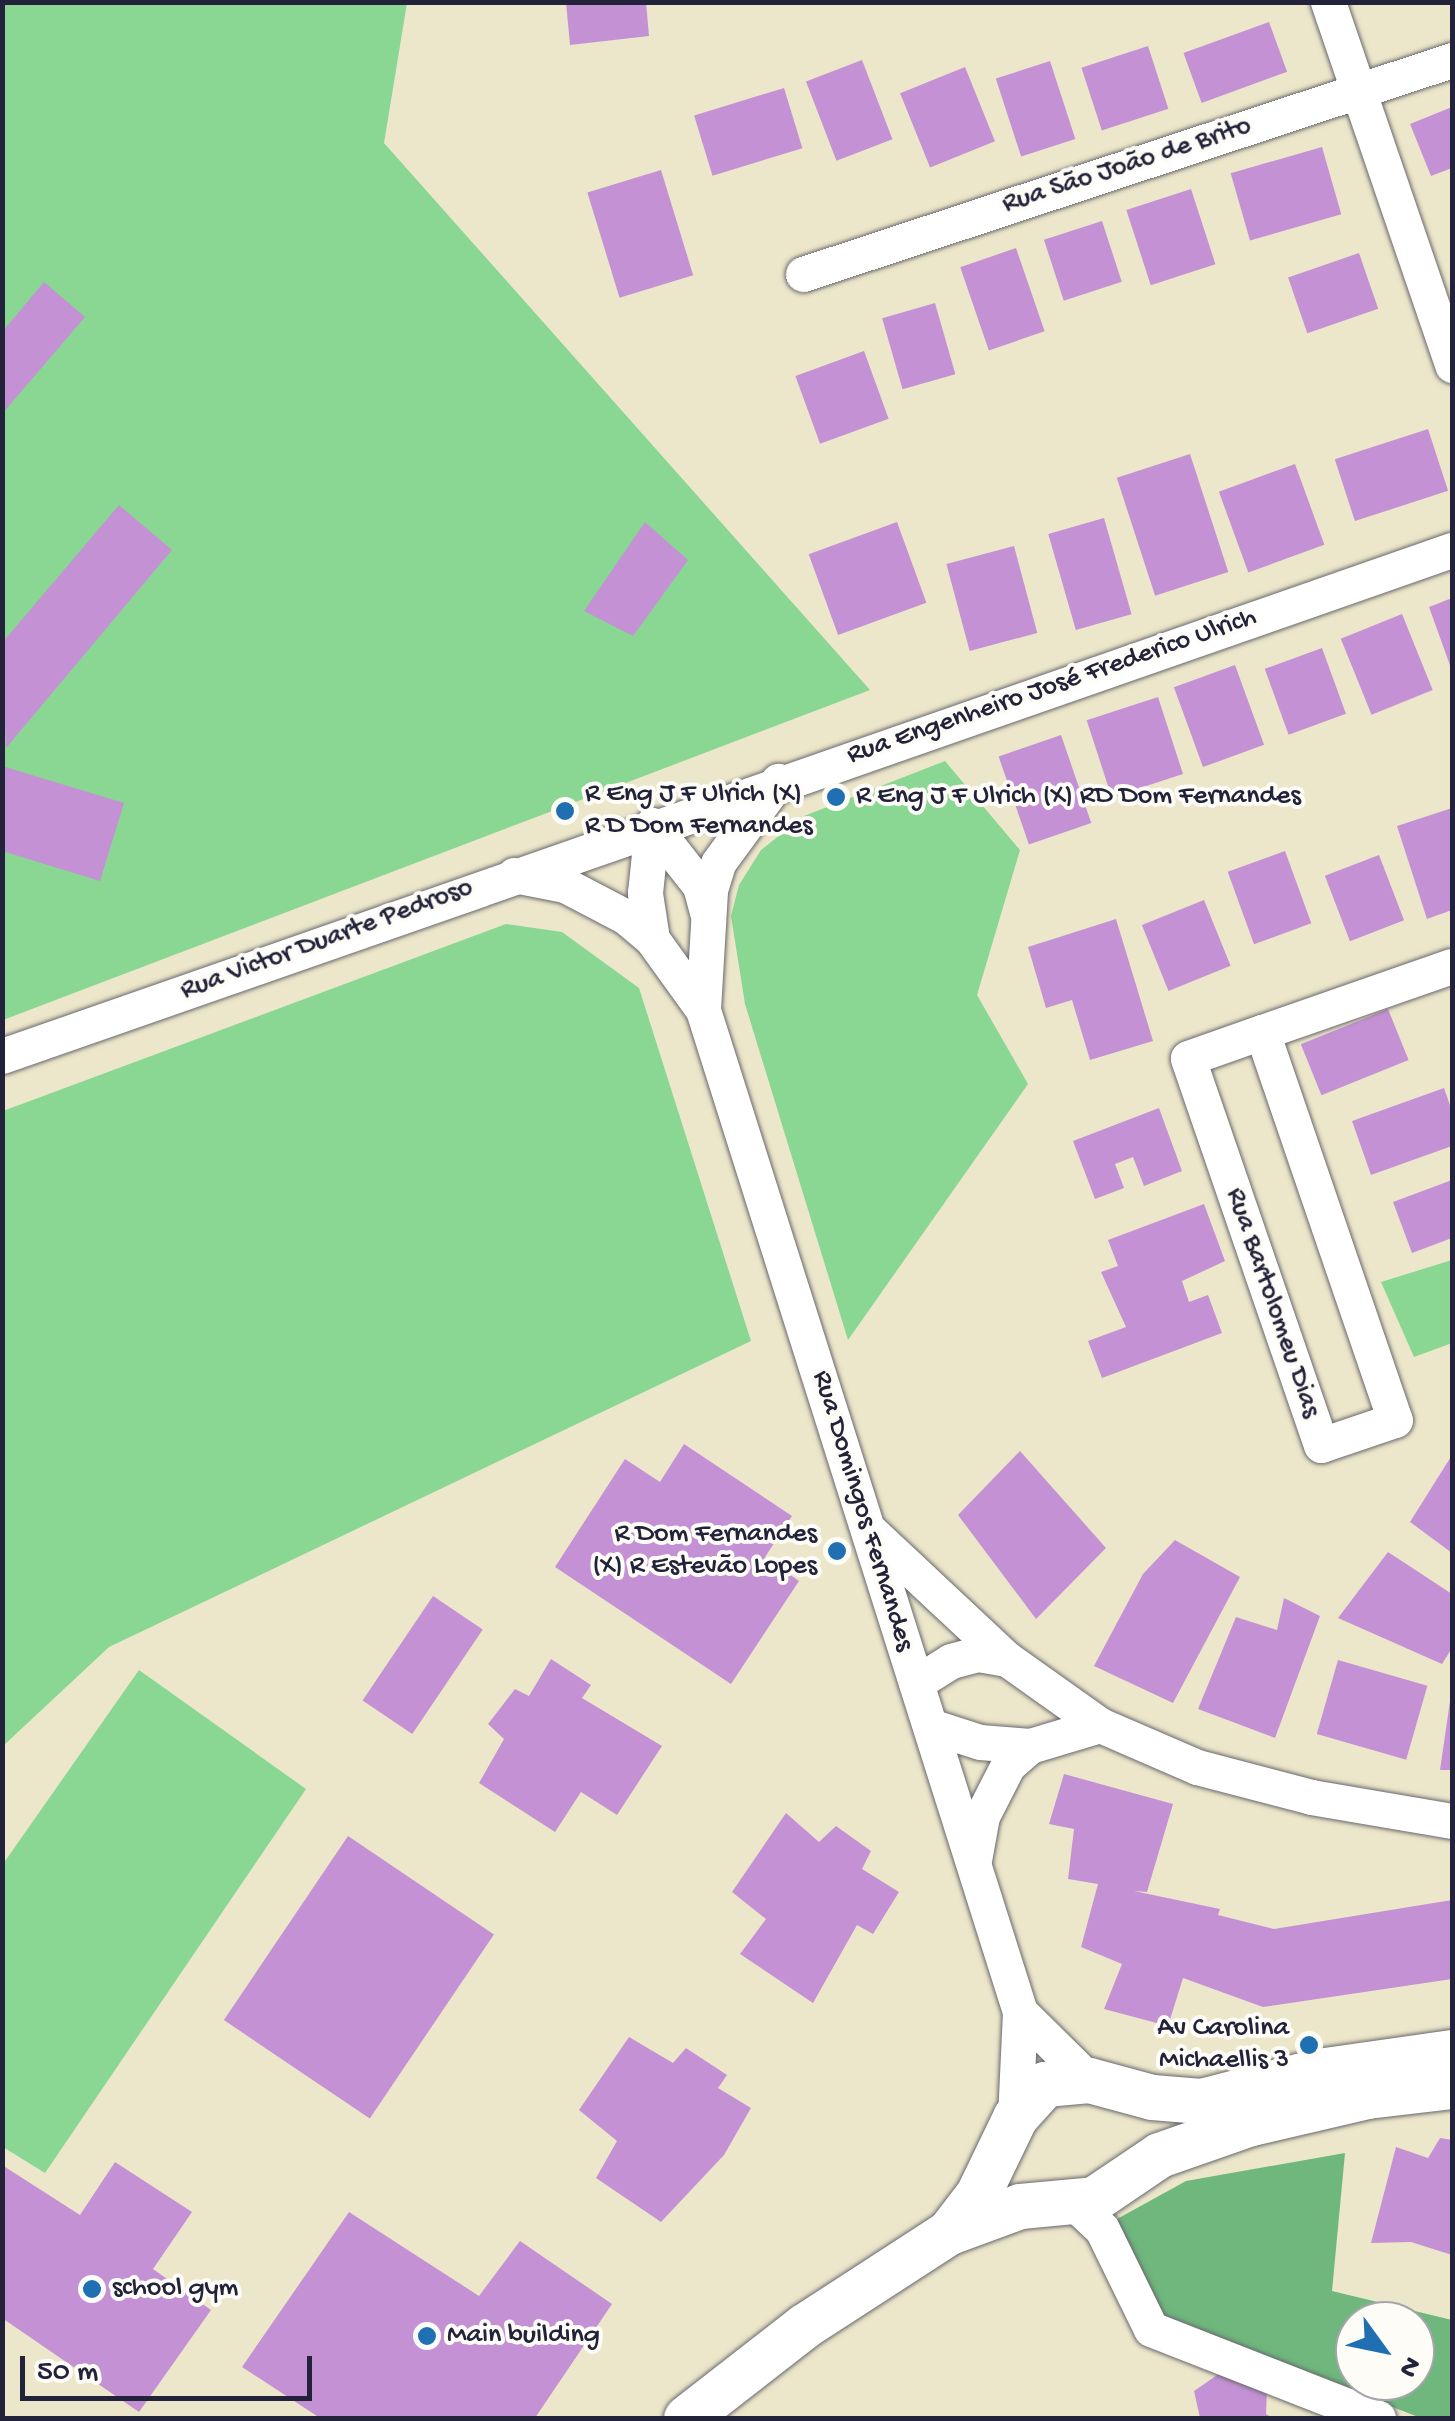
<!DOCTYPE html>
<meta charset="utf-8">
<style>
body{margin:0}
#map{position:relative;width:1455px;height:2421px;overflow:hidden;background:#ece7ca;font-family:"Gochi Hand",sans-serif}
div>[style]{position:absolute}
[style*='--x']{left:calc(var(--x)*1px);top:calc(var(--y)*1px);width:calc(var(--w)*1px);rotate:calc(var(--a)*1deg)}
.green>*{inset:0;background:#8ad693}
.forest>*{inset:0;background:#6fb77d}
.building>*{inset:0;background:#c492d4;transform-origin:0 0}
.roads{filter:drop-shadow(0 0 2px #69676d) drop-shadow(0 0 2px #69676d)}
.minor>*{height:35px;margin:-17.5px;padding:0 17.5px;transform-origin:17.5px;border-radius:17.5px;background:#fff}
.tertiary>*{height:45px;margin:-22.5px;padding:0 22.5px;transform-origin:22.5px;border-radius:22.5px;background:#fff}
.dots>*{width:28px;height:28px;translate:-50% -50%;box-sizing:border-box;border:5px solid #fdfcf7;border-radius:50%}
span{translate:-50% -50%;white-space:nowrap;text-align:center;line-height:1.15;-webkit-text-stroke:8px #fdfcf7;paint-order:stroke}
.street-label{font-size:28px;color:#22223b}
.poi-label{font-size:28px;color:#22223b}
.left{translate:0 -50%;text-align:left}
.right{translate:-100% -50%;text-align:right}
.frame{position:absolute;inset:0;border:5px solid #22223b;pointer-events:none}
.north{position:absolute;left:1335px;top:2301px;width:100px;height:100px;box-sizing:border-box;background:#fdfcf7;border:2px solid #a5a5ac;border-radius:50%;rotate:123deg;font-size:28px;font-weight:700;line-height:40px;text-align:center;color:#22223b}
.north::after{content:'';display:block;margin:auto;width:35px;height:45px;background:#1f6fb2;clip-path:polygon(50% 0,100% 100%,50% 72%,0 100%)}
.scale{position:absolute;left:20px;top:2356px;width:292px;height:45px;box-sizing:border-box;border:5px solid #22223b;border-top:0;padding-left:12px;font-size:30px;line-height:35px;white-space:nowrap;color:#22223b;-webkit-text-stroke:8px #fdfcf7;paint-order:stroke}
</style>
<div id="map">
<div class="green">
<i style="clip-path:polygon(3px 3px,407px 3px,384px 143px,870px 690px,3px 1020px)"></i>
<i style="clip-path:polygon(945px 761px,1020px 850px,977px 995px,1028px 1084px,848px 1340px,745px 1004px,731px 916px,739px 885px,761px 850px,804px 816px)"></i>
<i style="clip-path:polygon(506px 924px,562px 932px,639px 988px,751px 1341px,109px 1647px,3px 1746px,3px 1111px)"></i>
<i style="clip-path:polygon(1452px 1260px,1452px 1343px,1414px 1357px,1381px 1282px)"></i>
<i style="clip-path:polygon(139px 1670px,306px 1789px,45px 2173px,3px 2147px,3px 1864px)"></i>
</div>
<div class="forest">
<i style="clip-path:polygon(evenodd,1345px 2153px,1332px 2291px,1452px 2320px,1452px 2418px,1421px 2418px,1155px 2316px,1117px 2219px,1186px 2181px,1345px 2153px,1355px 2321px,1415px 2321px,1415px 2381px,1355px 2381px,1355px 2321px)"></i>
</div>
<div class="building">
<i style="clip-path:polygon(566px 2px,646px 2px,649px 36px,570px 45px)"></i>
<i style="left:1269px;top:22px;width:53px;height:91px;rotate:70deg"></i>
<i style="left:1148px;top:46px;width:66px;height:70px;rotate:72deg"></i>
<i style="left:862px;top:60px;width:85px;height:60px;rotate:69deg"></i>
<i style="left:1050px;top:61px;width:82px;height:57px;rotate:72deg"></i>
<i style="left:965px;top:67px;width:80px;height:70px;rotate:68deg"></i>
<i style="left:784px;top:88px;width:63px;height:94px;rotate:73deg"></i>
<i style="clip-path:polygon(1452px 107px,1452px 168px,1431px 176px,1410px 124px)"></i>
<i style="left:1322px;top:147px;width:70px;height:95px;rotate:74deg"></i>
<i style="left:661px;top:170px;width:110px;height:77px;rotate:73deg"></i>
<i style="left:1191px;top:189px;width:79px;height:68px;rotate:72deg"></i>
<i style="left:1102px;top:221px;width:64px;height:61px;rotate:72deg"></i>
<i style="left:1016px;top:248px;width:88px;height:59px;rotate:71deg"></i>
<i style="left:1359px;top:253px;width:59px;height:75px;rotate:71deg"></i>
<i style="clip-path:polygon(44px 282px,85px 317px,2px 414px,2px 332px)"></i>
<i style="left:935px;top:303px;width:74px;height:55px;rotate:74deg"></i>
<i style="left:864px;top:351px;width:72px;height:73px;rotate:70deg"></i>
<i style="left:1428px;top:429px;width:65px;height:98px;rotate:72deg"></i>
<i style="left:1190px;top:454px;width:124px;height:77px;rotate:72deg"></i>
<i style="left:1295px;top:464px;width:86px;height:81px;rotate:70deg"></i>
<i style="clip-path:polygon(119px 505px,172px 550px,6px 748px,2px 643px)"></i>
<i style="left:1104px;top:518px;width:100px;height:58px;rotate:74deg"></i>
<i style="clip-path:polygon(645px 522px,688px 560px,633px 636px,584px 611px)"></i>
<i style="left:897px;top:522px;width:86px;height:94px;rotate:70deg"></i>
<i style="left:1014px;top:546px;width:90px;height:70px;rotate:75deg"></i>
<i style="clip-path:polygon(1452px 598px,1452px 671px,1429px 607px)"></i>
<i style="left:1402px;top:614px;width:82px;height:66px;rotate:68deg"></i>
<i style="left:1322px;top:648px;width:70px;height:61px;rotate:70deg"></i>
<i style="left:1235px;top:665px;width:85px;height:65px;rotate:70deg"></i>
<i style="left:1158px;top:697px;width:81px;height:75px;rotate:72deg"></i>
<i style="left:1061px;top:735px;width:93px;height:66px;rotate:71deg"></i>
<i style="clip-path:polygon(2px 766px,124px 803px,100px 881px,2px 851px)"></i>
<i style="clip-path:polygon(1452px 808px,1452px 910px,1427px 919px,1397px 826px)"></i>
<i style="left:1285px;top:851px;width:77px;height:61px;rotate:70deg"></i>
<i style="left:1379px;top:855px;width:70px;height:58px;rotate:69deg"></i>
<i style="left:1204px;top:900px;width:71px;height:67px;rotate:68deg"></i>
<i style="clip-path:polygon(1116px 919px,1153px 1041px,1090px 1060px,1072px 1000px,1046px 1008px,1028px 947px)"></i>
<i style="left:1388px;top:1009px;width:55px;height:94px;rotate:68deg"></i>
<i style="clip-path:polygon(1444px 1088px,1452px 1111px,1452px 1146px,1371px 1175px,1352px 1121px)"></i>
<i style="clip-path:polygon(1159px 1108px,1182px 1171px,1144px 1186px,1133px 1157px,1115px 1164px,1124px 1188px,1095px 1199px,1073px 1141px)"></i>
<i style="clip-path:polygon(1452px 1180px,1452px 1238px,1412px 1253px,1393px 1202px)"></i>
<i style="clip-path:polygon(1204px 1204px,1225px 1261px,1182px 1281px,1189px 1302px,1208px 1295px,1222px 1333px,1102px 1378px,1088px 1341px,1126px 1327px,1101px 1272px,1118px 1266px,1108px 1240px)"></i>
<i style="clip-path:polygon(684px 1444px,792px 1516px,765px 1557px,799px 1581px,731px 1684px,555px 1567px,625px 1459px,660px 1482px)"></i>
<i style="clip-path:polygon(1020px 1451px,1106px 1548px,1036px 1619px,958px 1515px)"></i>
<i style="clip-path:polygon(1452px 1455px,1452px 1553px,1410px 1522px)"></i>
<i style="clip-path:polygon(1175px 1540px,1240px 1577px,1173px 1703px,1094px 1666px,1143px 1574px)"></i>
<i style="clip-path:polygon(1388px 1552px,1452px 1594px,1452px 1648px,1442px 1664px,1338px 1618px)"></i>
<i style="left:433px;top:1596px;width:60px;height:126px;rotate:34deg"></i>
<i style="clip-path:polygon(1284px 1598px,1320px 1616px,1275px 1738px,1198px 1709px,1236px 1617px,1277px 1630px)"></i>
<i style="clip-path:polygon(551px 1659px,591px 1685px,582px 1698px,662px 1746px,617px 1815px,581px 1792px,555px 1832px,479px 1783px,504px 1739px,488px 1724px,515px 1689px,529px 1696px)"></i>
<i style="left:1338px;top:1660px;width:93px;height:77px;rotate:16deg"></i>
<i style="clip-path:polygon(1450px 1701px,1452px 1770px,1440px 1770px)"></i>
<i style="clip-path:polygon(1064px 1774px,1173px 1804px,1147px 1892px,1134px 1891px,1220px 1909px,1218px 1915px,1274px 1929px,1452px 1900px,1452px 1979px,1263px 2007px,1183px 1978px,1168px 2026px,1104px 2009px,1122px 1964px,1081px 1947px,1098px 1884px,1068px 1879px,1074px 1829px,1049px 1824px)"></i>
<i style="clip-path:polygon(786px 1813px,819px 1842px,836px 1826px,871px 1851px,862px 1869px,899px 1892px,873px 1934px,857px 1925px,813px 2003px,740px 1954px,766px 1919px,732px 1892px)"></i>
<i style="left:348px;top:1836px;width:176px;height:222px;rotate:34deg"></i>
<i style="clip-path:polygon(629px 2037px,673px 2063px,686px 2048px,727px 2075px,718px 2088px,751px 2108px,724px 2155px,661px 2222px,596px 2178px,617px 2141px,579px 2110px)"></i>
<i style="clip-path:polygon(1440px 2138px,1452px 2140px,1452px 2255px,1411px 2242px,1371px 2243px,1396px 2147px,1428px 2158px)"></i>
<i style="clip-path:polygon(115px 2162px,192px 2212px,153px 2269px,211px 2310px,139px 2412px,2px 2318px,2px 2165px,80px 2215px)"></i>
<i style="clip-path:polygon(349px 2212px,479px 2296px,520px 2241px,612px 2304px,535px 2418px,320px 2418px,242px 2367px)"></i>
<i style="clip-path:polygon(1226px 2369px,1267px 2389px,1266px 2414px,1273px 2418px,1200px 2418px,1194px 2391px)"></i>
</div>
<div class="roads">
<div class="minor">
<i style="--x:1328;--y:2;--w:384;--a:71.1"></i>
<i style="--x:803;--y:274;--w:683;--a:-18.25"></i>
<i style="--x:652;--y:825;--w:78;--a:51.8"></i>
<i style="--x:700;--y:886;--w:27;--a:75"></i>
<i style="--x:514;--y:875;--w:52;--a:11.1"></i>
<i style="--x:565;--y:885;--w:69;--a:27.7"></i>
<i style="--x:626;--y:917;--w:34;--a:40"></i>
<i style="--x:652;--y:939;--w:87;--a:54.3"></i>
<i style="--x:703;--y:1010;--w:1051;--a:72.44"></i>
<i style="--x:1020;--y:2012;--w:105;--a:92.7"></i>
<i style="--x:652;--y:939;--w:47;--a:-98.7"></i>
<i style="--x:645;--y:893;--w:68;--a:-84.1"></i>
<i style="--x:703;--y:1009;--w:119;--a:-86.6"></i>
<i style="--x:710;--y:890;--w:28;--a:-73"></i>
<i style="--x:718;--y:863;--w:102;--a:-53.8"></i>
<i style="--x:1262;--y:1032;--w:410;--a:71.1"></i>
<i style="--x:1395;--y:1420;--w:78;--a:161.3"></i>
<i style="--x:1321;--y:1445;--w:409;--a:-109"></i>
<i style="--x:1188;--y:1058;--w:78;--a:-19.4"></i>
<i style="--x:1262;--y:1032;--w:201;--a:-19.2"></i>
<i style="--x:2;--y:1056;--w:1536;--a:-19.24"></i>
<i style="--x:870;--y:1531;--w:187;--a:43.1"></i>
<i style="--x:1007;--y:1659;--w:114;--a:35.4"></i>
<i style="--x:1100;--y:1725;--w:106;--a:23.4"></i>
<i style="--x:1197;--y:1767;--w:118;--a:14.7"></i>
<i style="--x:1311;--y:1797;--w:143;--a:9.7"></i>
<i style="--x:916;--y:1683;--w:41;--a:-32.2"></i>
<i style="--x:951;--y:1661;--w:28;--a:-15"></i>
<i style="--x:978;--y:1654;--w:29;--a:10"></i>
<i style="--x:930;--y:1726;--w:52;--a:17.7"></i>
<i style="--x:980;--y:1742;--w:50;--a:4.6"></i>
<i style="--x:974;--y:1860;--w:45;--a:-79.7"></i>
<i style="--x:982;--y:1816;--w:57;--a:-63"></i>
<i style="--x:1008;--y:1765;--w:29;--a:-41"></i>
<i style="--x:1030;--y:1746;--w:73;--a:-16.7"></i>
<i style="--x:1020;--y:2012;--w:97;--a:44.6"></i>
<i style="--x:1074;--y:2203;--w:38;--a:43"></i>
<i style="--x:1102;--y:2229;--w:111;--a:63.9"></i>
<i style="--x:1151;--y:2329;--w:244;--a:21.4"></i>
</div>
<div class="tertiary">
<i style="--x:949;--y:2232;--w:48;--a:-52.7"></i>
<i style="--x:978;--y:2194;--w:85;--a:-64.3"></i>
<i style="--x:1015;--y:2117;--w:45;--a:-47.7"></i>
<i style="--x:1045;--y:2084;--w:44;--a:-5.2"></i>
<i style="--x:1089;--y:2080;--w:65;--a:15.1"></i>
<i style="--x:1152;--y:2097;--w:49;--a:4.7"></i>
<i style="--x:1201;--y:2101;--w:121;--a:-14.4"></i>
<i style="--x:1318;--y:2071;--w:135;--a:-8.1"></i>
<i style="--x:686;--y:2418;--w:150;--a:-37.9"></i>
<i style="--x:804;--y:2326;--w:173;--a:-33"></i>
<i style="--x:949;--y:2232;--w:76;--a:-20.1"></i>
<i style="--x:1020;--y:2206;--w:74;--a:-5.4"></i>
<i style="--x:1094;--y:2199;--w:78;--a:-34.1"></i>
<i style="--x:1159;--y:2155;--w:97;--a:-19.2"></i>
<i style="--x:1251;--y:2123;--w:119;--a:-13.1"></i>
<i style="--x:1367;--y:2096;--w:86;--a:-6.7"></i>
</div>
</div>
<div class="dots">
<i style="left:836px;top:797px;background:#1f6fb2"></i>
<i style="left:565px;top:811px;background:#1f6fb2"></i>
<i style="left:837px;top:1551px;background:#1f6fb2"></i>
<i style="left:1309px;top:2045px;background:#1f6fb2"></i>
<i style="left:92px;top:2289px;background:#1f6fb2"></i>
<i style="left:427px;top:2336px;background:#1f6fb2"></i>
</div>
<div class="street-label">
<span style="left:1127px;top:166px;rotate:-18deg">Rua São João de Brito</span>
<span style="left:1052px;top:687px;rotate:-19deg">Rua Engenheiro José Frederico Ulrich</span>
<span style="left:327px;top:940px;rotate:-20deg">Rua Victor Duarte Pedroso</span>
<span style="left:1272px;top:1303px;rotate:71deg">Rua Bartolomeu Dias</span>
<span style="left:862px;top:1511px;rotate:73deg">Rua Domingos Fernandes</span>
</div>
<div class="poi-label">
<span class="left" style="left:585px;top:811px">R Eng J F Ulrich (X)<br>R D Dom Fernandes</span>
<span class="left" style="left:856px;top:797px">R Eng J F Ulrich (X) RD Dom Fernandes</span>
<span class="right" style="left:817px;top:1551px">R Dom Fernandes<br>(X) R Estevão Lopes</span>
<span class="right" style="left:1289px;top:2045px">Av Carolina<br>Michaellis 3</span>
<span class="left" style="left:112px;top:2289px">school gym</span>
<span class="left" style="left:447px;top:2336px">Main building</span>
</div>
<div class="frame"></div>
<div class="north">N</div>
<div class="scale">50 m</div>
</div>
